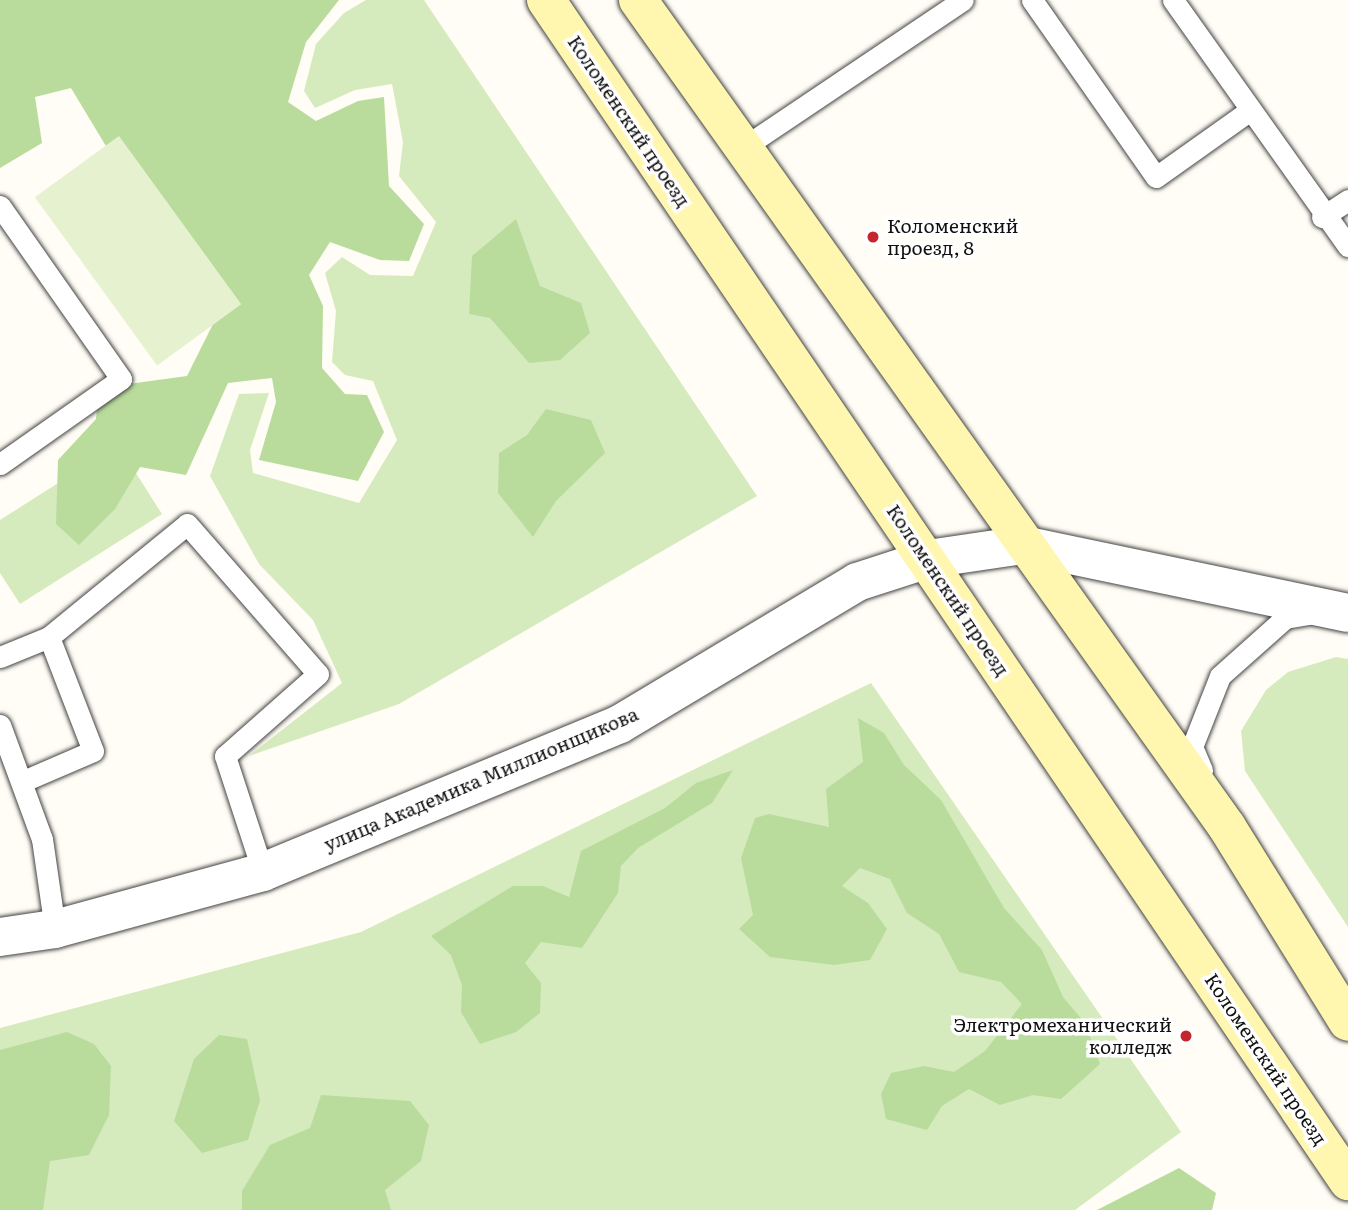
<!DOCTYPE html>
<meta charset="utf-8">
<style>
body{margin:0}
#map{position:relative;width:1348px;height:1210px;overflow:hidden;background:#fffdf5;font-family:Literata,serif}
div>[style]{position:absolute}
[style*='--x']{left:calc(var(--x)*1px);top:calc(var(--y)*1px);width:calc(var(--w)*1px);rotate:calc(var(--a)*1deg)}
.green>*{inset:0;background:#d5ebbd}
.forest>*{inset:0;background:#b9dc9c}
.pitch>*{inset:0;background:#e6f2cf;transform-origin:0 0}
.roads{filter:drop-shadow(0 0 2px #444) drop-shadow(0 0 2px #444)}
.service>*{height:21px;margin:-10.5px;padding:0 10.5px;transform-origin:10.5px;border-radius:10.5px;background:#fff}
.minor>*{height:38px;margin:-19px;padding:0 19px;transform-origin:19px;border-radius:19px;background:#fff}
.tertiary>*{height:38px;margin:-19px;padding:0 19px;transform-origin:19px;border-radius:19px;background:#fff}
.secondary>*{height:38px;margin:-19px;padding:0 19px;transform-origin:19px;border-radius:19px;background:#fff6b0}
.dots>*{width:19px;height:19px;translate:-50% -50%;box-sizing:border-box;border:4px solid #fff;border-radius:50%}
span{translate:-50% -50%;white-space:nowrap;text-align:center;line-height:1.15;-webkit-text-stroke:7px #fff;paint-order:stroke}
.street-label{font-size:19px;color:#111}
.poi-label{font-size:19px;color:#111}
.left{translate:0 -50%;text-align:left}
.right{translate:-100% -50%;text-align:right}
</style>
<div id="map">
<div class="green">
<i style="clip-path:polygon(366px 0,424px 0,757px 496px,399px 704px,249px 756px,342px 683px,313px 620px,259px 564px,210px 476px,239px 394px,269px 393px,250px 450px,253px 473px,359px 503px,397px 440px,373px 381px,345px 375px,332px 362px,336px 311px,325px 273px,342px 257px,370px 275px,413px 276px,436px 222px,399px 176px,403px 142px,392px 84px,355px 90px,315px 108px,304px 91px,316px 44px,344px 13px)"></i>
<i style="clip-path:polygon(118px 445px,162px 514px,20px 604px,0 573px,0 520px)"></i>
<i style="clip-path:polygon(1336px 657px,1348px 659px,1348px 927px,1245px 771px,1241px 731px,1266px 690px,1288px 672px)"></i>
<i style="clip-path:polygon(871px 683px,1181px 1132px,1075px 1210px,0 1210px,0 1028px,361px 932px)"></i>
</div>
<div class="forest">
<i style="clip-path:polygon(0 0,339px 0,306px 42px,288px 102px,316px 121px,358px 101px,384px 97px,389px 186px,424px 224px,409px 261px,380px 260px,330px 242px,309px 275px,323px 306px,322px 368px,345px 394px,367px 395px,384px 432px,358px 481px,259px 460px,276px 402px,272px 378px,228px 383px,186px 475px,140px 467px,115px 509px,79px 545px,56px 524px,58px 460px,96px 419px,99px 388px,187px 376px,213px 324px,71px 88px,35px 97px,42px 143px,0 168px)"></i>
<i style="clip-path:polygon(516px 219px,540px 286px,581px 303px,590px 333px,560px 360px,529px 363px,490px 318px,469px 314px,472px 256px)"></i>
<i style="clip-path:polygon(546px 409px,591px 420px,605px 453px,556px 501px,533px 537px,498px 493px,499px 453px,527px 435px)"></i>
<i style="clip-path:polygon(858px 718px,884px 733px,904px 765px,941px 800px,1004px 908px,1042px 950px,1063px 997px,1085px 1023px,1100px 1064px,1061px 1099px,1033px 1095px,1000px 1105px,969px 1089px,942px 1106px,927px 1130px,886px 1119px,881px 1094px,891px 1073px,924px 1066px,954px 1072px,985px 1051px,1022px 1004px,1001px 982px,959px 972px,939px 934px,907px 913px,890px 879px,860px 868px,842px 886px,868px 903px,887px 929px,870px 960px,834px 965px,770px 957px,739px 929px,753px 915px,741px 858px,755px 818px,769px 814px,829px 827px,826px 789px,863px 762px)"></i>
<i style="clip-path:polygon(733px 770px,712px 803px,638px 848px,621px 866px,618px 893px,582px 948px,541px 942px,525px 963px,541px 983px,540px 1013px,516px 1032px,480px 1044px,461px 1012px,462px 985px,451px 955px,431px 936px,513px 886px,543px 886px,569px 897px,581px 851px,665px 808px,696px 783px)"></i>
<i style="clip-path:polygon(67px 1032px,94px 1044px,111px 1066px,109px 1115px,89px 1155px,50px 1161px,43px 1210px,0 1210px,0 1050px)"></i>
<i style="clip-path:polygon(219px 1035px,247px 1039px,260px 1100px,248px 1140px,202px 1153px,174px 1121px,194px 1059px)"></i>
<i style="clip-path:polygon(321px 1095px,410px 1101px,429px 1125px,421px 1161px,385px 1190px,391px 1210px,242px 1210px,242px 1191px,270px 1145px,310px 1128px)"></i>
<i style="clip-path:polygon(1179px 1168px,1216px 1193px,1212px 1210px,1097px 1210px)"></i>
</div>
<div class="pitch">
<i style="left:119px;top:136px;width:208px;height:104px;rotate:54deg"></i>
</div>
<div class="roads">
<div class="service">
<i style="--x:1032;--y:0;--w:216;--a:55"></i>
<i style="--x:1156;--y:177;--w:114;--a:-35.4"></i>
<i style="--x:1173;--y:0;--w:302;--a:54.6"></i>
<i style="--x:741;--y:149;--w:267;--a:-33.9"></i>
<i style="--x:0;--y:206;--w:211;--a:55"></i>
<i style="--x:121;--y:379;--w:148;--a:144.9"></i>
<i style="--x:1322;--y:217;--w:31;--a:-33"></i>
<i style="--x:49;--y:637;--w:178;--a:-39.3"></i>
<i style="--x:187;--y:524;--w:199;--a:48.9"></i>
<i style="--x:318;--y:674;--w:124;--a:138.6"></i>
<i style="--x:225;--y:756;--w:122;--a:71.9"></i>
<i style="--x:0;--y:657;--w:53;--a:-22.2"></i>
<i style="--x:49;--y:637;--w:122;--a:68.9"></i>
<i style="--x:93;--y:751;--w:78;--a:156.7"></i>
<i style="--x:0;--y:725;--w:121;--a:69.8"></i>
<i style="--x:42;--y:839;--w:91;--a:81.8"></i>
<i style="--x:1202;--y:770;--w:25;--a:-113"></i>
<i style="--x:1192;--y:747;--w:76;--a:-68.5"></i>
<i style="--x:1220;--y:676;--w:87;--a:-41.7"></i>
<i style="--x:1285;--y:618;--w:27;--a:-10"></i>
</div>
<div class="minor">
<i style="--x:1023;--y:545;--w:332;--a:11.8"></i>
</div>
<div class="tertiary">
<i style="--x:0;--y:937;--w:56;--a:-8.3"></i>
<i style="--x:55;--y:929;--w:216;--a:-15.3"></i>
<i style="--x:263;--y:872;--w:386;--a:-22.5"></i>
<i style="--x:620;--y:724;--w:276;--a:-30.9"></i>
<i style="--x:857;--y:582;--w:75;--a:-17.9"></i>
<i style="--x:928;--y:559;--w:96;--a:-8.4"></i>
</div>
<div class="secondary">
<i style="--x:546;--y:0;--w:1428;--a:55.82"></i>
<i style="--x:638;--y:0;--w:1015;--a:54.54"></i>
<i style="--x:1227;--y:827;--w:229;--a:58.2"></i>
</div>
</div>
<div class="dots">
<i style="left:873px;top:237px;background:#c4262e"></i>
<i style="left:1186px;top:1036px;background:#c4262e"></i>
</div>
<div class="street-label">
<span style="left:629px;top:121px;rotate:56deg">Коломенский проезд</span>
<span style="left:948px;top:590px;rotate:56deg">Коломенский проезд</span>
<span style="left:481px;top:779px;rotate:-23deg">улица Академика Миллионщикова</span>
<span style="left:1266px;top:1059px;rotate:56deg">Коломенский проезд</span>
</div>
<div class="poi-label">
<span class="left" style="left:887px;top:237px">Коломенский<br>проезд, 8</span>
<span class="right" style="left:1172px;top:1036px">Электромеханический<br>колледж</span>
</div>
</div>
